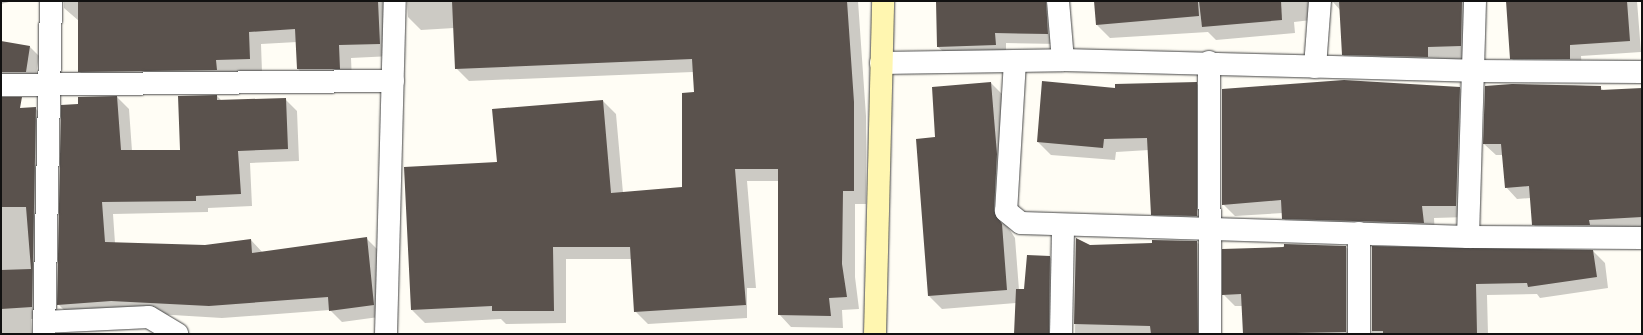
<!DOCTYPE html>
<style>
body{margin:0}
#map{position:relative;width:1643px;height:335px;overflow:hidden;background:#fffdf5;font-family:"Times New Roman",serif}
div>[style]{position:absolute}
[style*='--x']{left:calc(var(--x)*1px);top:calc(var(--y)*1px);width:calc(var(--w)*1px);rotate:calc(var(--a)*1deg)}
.shadow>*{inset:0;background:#0003}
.building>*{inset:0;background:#5a524d}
.roads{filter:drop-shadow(0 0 1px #444) drop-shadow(0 0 1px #444)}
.street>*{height:22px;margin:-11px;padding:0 11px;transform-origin:11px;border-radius:11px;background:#fff}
.secondary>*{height:22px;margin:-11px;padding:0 11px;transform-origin:11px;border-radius:11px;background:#fff6b0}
span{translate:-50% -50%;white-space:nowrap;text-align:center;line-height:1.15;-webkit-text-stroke:4px #fff;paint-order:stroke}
.frame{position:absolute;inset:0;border:2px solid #111;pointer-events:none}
</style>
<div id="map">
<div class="shadow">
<i style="clip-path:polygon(1px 1px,13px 1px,1px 4px)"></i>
<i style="clip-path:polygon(64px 1px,858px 1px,866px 116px,866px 204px,855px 204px,855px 277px,859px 309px,842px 310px,843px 328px,791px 327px,779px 314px,779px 181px,747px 181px,756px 288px,747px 288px,747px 318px,648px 324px,635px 311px,632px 259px,566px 259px,566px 323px,506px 324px,501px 319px,425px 323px,412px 310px,498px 163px,603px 101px,616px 114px,623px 193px,683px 188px,695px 93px,693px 72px,469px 81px,456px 68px,454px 28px,421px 30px,408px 17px,407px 1px,397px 7px,392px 56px,351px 58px,352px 81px,310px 82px,298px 69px,297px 42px,261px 44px,262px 72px,92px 84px,79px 71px,79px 21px,64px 8px)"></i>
<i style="clip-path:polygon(937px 1px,1066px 1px,1058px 44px,1006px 43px,1006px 56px,949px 57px,938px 47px)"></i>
<i style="clip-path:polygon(1095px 1px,1471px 1px,1474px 58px,1356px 68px,1343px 55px,1341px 11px,1333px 2px,1323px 7px,1320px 19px,1294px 22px,1295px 33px,1216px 40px,1208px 32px,1110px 38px,1097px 25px)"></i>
<i style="clip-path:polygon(1507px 1px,1637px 1px,1641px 52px,1581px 56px,1582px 70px,1523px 70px,1511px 58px)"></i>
<i style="clip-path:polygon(1px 42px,30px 47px,39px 56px,35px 81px,1px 85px)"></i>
<i style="clip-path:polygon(1344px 81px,1460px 88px,1471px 100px,1468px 217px,1434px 218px,1435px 235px,1295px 230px,1283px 218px,1283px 213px,1235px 216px,1223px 204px)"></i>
<i style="clip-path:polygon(991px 83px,1004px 96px,1006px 224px,1015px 238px,1019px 290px,1025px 290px,1050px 257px,1060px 268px,1059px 334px,1015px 334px,1016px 303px,942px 309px,929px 296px,936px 138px)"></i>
<i style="clip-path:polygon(1196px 83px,1209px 95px,1209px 228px,1164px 227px,1152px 214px,1149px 150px,1116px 152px,1115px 160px,1051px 155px,1038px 142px,1116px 89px)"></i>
<i style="clip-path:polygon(1572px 85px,1600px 87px,1604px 91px,1642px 89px,1642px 229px,1544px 236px,1533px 224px,1531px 198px,1517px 199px,1506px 187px,1503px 155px,1496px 155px,1484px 144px,1486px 87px)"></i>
<i style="clip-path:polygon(217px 96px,222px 101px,285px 99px,297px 111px,299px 161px,250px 163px,252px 206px,208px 208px,208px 212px,113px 214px,115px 243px,205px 246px,251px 240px,263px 253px,366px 238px,378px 250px,386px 316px,342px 322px,330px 310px,222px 318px,123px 312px,70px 316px,58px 304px,117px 97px,129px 109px,132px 151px,181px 151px)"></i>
<i style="clip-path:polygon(1px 109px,36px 109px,48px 121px,44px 318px,31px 319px,32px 334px,1px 334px)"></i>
<i style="clip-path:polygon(1077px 240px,1090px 246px,1197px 242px,1208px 253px,1209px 334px,1075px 334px)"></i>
<i style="clip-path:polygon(1285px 245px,1346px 247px,1358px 258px,1358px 334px,1244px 334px,1243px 306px,1235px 306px,1223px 294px)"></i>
<i style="clip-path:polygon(1372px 248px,1593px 251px,1605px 263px,1608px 288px,1540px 298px,1537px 294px,1487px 295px,1488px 334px,1372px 334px)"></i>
</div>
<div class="building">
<i style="clip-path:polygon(78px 1px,378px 1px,380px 44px,339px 45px,340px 69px,297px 69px,295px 29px,249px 32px,250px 59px,216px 60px,217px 70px,78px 72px)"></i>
<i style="clip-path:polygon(452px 1px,847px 1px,854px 102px,854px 191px,843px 191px,842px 264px,847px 297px,829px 298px,831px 316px,778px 315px,778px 169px,735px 169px,746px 305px,634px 312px,630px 247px,553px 247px,554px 311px,492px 311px,492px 306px,411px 310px,404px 167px,497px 162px,492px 109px,603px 100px,611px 193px,682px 187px,682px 93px,694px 92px,692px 59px,455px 69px)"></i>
<i style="clip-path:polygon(936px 1px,1046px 1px,1048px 34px,995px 33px,996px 45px,937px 47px)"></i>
<i style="clip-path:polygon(1094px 1px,1198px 1px,1199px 16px,1096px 25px)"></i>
<i style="clip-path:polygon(1199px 1px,1281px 1px,1282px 20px,1202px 27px)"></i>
<i style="clip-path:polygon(1339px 1px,1462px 1px,1461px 46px,1428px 47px,1428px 57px,1342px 55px)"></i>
<i style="clip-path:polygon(1506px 1px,1627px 1px,1630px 41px,1570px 45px,1570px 59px,1510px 59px)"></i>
<i style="clip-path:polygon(1px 41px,30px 46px,26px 72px,1px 72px)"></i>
<i style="clip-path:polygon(1344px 80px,1460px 87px,1456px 206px,1422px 206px,1424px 223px,1282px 219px,1281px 200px,1222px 205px,1222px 89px)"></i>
<i style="clip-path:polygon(1042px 81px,1115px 88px,1115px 84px,1197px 82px,1197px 216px,1151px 215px,1147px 138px,1104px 139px,1103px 148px,1037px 142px)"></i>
<i style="clip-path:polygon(991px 82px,997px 154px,994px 211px,1002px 224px,1007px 290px,928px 296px,916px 139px,935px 137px,932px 87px)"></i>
<i style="clip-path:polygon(1512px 84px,1601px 86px,1601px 90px,1642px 88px,1642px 217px,1589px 220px,1590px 225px,1532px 225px,1529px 186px,1505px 188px,1501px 144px,1483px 144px,1485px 86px)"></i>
<i style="clip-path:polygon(217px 95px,217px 100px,286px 98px,288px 149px,238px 151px,241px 194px,196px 196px,196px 201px,102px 202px,105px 242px,205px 245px,251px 239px,252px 253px,367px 237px,374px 305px,329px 311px,328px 297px,209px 306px,111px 301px,57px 305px,61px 105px,78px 104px,78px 97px,117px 96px,121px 150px,180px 150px,178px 96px)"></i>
<i style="clip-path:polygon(1px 97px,22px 97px,20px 108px,36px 107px,32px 307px,1px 309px,1px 270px,31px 269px,26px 207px,1px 207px)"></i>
<i style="clip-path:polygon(1076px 238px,1090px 245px,1152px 243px,1152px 240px,1197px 241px,1198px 334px,1151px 334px,1150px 326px,1074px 324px)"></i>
<i style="clip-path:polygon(1284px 244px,1346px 246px,1346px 332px,1243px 334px,1241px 294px,1222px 295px,1222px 249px,1284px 247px)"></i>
<i style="clip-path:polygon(1372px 246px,1593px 250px,1597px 277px,1528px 287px,1527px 283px,1476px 284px,1477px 334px,1383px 334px,1383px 331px,1372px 331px)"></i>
<i style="clip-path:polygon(1027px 255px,1050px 256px,1049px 334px,1014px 334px,1016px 289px,1024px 289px)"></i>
</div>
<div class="roads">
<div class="street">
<i style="--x:1058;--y:1;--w:59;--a:85.2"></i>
<i style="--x:1015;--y:61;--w:150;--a:93.4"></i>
<i style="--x:1006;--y:211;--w:19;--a:39"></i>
<i style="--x:1021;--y:223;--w:447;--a:1.8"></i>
<i style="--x:1468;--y:237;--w:174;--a:0.3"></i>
<i style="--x:1209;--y:62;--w:272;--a:89.8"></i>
<i style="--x:881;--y:63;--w:182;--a:-0.9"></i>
<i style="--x:1063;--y:60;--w:410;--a:1.5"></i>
<i style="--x:1473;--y:71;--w:169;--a:0.3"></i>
<i style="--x:1315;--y:67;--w:66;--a:-85.7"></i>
<i style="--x:1;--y:85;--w:392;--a:-0.6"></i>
<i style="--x:1468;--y:237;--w:236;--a:-88.3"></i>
<i style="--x:44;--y:322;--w:105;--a:-2.7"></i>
<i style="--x:149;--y:317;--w:33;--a:31"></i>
<i style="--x:44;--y:334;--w:333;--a:-88.8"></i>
<i style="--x:386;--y:334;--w:333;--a:-88.5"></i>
<i style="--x:1061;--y:334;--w:107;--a:-88.9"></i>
<i style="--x:1359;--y:334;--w:101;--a:-90"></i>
</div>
<div class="secondary">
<i style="--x:875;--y:334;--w:333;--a:-88.6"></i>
</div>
</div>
<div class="frame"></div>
</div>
